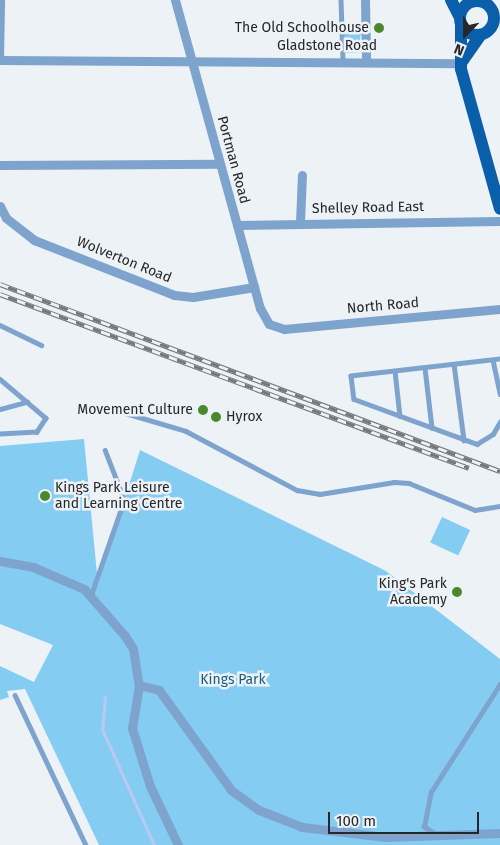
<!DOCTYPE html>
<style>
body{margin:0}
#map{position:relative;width:500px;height:845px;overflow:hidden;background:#ecf2f6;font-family:"Fira Sans",sans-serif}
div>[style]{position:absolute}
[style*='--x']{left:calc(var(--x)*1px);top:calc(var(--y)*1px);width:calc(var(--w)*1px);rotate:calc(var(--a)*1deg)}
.green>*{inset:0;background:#85ccf3;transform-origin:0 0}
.stream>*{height:3px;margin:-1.5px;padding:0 1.5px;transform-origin:1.5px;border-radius:1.5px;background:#bbc8f4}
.service>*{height:4.5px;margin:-2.25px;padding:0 2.25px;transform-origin:2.25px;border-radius:2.25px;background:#7ea3cd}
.minor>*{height:9px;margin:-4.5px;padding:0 4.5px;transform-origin:4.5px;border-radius:4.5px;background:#7ea3cd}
.primary>*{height:12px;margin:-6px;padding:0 6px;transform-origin:6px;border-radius:6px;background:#0b5ea9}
.primary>.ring{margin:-6px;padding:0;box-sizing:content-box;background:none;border:12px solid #0b5ea9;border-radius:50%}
.rail>*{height:5px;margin-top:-2.5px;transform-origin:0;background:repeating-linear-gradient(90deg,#ecf2f6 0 9px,#74787b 0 18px);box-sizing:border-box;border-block:1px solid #74787b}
.dots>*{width:14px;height:14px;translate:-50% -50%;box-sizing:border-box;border:2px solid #ecf2f6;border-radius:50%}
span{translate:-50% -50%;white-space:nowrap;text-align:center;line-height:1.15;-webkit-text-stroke:5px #ecf2f6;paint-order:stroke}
.poi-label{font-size:14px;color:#252729}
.right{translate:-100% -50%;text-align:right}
.left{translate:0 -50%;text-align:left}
.street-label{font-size:14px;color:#252729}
.park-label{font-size:14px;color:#1d5e7c}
.north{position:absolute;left:440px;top:10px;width:50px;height:50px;-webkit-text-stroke:4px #ecf2f6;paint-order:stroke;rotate:202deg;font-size:14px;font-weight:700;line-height:20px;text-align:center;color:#252729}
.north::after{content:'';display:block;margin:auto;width:18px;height:22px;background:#252729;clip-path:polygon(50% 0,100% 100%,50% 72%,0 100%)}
.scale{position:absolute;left:328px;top:812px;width:151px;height:22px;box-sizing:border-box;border:2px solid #252729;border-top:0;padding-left:6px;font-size:15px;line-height:18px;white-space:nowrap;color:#252729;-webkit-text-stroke:4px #ecf2f6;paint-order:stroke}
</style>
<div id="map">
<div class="green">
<i style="clip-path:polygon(361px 33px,358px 53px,344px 53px,344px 34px)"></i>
<i style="clip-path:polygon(84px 439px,98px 584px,140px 450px,386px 571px,500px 659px,500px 845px,99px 845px,25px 689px,7px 691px,9px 697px,0 700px,0 666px,34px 682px,53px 645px,0 624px,0 446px)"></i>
<i style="left:442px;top:517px;width:31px;height:28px;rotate:25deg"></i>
</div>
<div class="stream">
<i style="--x:105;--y:697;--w:32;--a:95"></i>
<i style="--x:102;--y:729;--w:127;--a:65.9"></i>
</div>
<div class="service">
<i style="--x:341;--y:0;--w:59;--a:88.1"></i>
<i style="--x:483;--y:2;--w:3;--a:-45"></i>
<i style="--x:1;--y:60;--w:60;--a:-89"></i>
<i style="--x:0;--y:325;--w:46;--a:26"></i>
<i style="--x:500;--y:359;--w:150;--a:173.5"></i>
<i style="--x:351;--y:376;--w:23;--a:83"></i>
<i style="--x:354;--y:399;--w:131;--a:20.1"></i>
<i style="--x:477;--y:444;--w:19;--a:-32"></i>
<i style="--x:493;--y:434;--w:14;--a:-60"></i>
<i style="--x:493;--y:360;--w:35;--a:78"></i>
<i style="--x:454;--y:364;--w:77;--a:82.5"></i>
<i style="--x:425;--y:368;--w:60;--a:83.3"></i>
<i style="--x:395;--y:371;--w:45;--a:83.7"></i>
<i style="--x:0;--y:379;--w:60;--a:40.3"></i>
<i style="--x:46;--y:418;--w:17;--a:123"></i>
<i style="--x:37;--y:432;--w:37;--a:177"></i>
<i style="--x:0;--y:409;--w:28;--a:-15"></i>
<i style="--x:122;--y:412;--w:67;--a:16.5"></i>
<i style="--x:186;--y:431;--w:126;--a:28"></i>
<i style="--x:297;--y:490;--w:23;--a:10"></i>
<i style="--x:320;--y:494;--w:75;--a:-9.2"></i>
<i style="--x:394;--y:482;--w:15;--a:4"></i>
<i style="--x:409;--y:483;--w:71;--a:22.2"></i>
<i style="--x:475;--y:510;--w:25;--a:-9"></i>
<i style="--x:91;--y:595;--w:101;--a:-70.8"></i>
<i style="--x:124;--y:500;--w:53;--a:-111.2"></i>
<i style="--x:15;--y:695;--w:166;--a:64.7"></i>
<i style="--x:434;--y:833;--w:12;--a:-149"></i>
<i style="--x:424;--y:827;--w:36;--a:-79"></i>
<i style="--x:431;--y:792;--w:128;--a:-57.4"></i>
</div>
<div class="minor">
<i style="--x:175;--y:0;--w:320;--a:74.6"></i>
<i style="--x:260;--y:308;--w:18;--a:61"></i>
<i style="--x:269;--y:324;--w:16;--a:18"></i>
<i style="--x:284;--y:329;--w:217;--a:-5.3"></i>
<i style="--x:365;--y:0;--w:59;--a:89"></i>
<i style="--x:0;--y:60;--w:461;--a:0.4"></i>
<i style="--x:0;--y:165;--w:220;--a:-0.3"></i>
<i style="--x:0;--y:206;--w:13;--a:63"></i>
<i style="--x:6;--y:218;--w:36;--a:38"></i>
<i style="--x:34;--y:240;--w:150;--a:21.4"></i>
<i style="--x:174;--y:295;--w:19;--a:6"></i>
<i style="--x:193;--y:297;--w:62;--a:-9.3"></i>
<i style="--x:300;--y:222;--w:47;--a:-87.6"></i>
<i style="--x:237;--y:225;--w:263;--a:-0.9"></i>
<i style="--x:0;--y:561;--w:34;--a:10"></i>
<i style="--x:33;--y:567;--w:56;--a:23.3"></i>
<i style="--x:84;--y:589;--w:62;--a:48.9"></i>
<i style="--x:125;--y:636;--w:15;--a:58"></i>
<i style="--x:133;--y:649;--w:36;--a:81"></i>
<i style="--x:139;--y:685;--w:44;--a:99.2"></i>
<i style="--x:132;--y:728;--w:61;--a:72.8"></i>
<i style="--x:150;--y:786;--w:65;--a:64.6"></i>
<i style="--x:139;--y:685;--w:21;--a:14"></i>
<i style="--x:159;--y:690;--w:123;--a:54.2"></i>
<i style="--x:231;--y:790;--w:34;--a:36"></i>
<i style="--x:259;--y:810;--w:46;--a:21.6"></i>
<i style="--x:302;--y:827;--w:84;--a:6.9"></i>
<i style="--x:385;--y:837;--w:115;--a:-2"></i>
</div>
<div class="primary">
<i style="--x:451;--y:0;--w:18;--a:63"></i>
<i class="ring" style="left:460px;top:1px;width:22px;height:22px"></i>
<i style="--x:461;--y:27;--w:42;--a:90"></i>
<i style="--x:461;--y:69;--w:145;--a:74.4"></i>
<i style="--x:461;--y:63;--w:33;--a:-55"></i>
</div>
<div class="rail">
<i style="--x:0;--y:284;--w:534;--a:20.51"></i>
<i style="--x:0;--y:294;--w:500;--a:20.35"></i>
</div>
<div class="dots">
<i style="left:379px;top:28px;background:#49892b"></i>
<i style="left:203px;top:410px;background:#49892b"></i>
<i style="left:216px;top:417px;background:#49892b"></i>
<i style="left:45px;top:496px;background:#49892b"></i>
<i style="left:457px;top:592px;background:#49892b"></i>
</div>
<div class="poi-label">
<span class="right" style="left:369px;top:28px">The Old Schoolhouse</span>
<span class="right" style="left:193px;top:410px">Movement Culture</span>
<span class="left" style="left:226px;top:417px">Hyrox</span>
<span class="left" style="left:55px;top:496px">Kings Park Leisure<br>and Learning Centre</span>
<span class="right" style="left:447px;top:592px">King's Park<br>Academy</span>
</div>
<div class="street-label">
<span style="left:327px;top:46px">Gladstone Road</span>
<span style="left:233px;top:160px;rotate:75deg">Portman Road</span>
<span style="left:368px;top:208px;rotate:-1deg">Shelley Road East</span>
<span style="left:124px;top:260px;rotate:22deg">Wolverton Road</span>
<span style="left:383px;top:306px;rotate:-5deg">North Road</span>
</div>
<div class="park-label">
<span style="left:233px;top:680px">Kings Park</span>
</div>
<div class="north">N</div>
<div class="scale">100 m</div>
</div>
